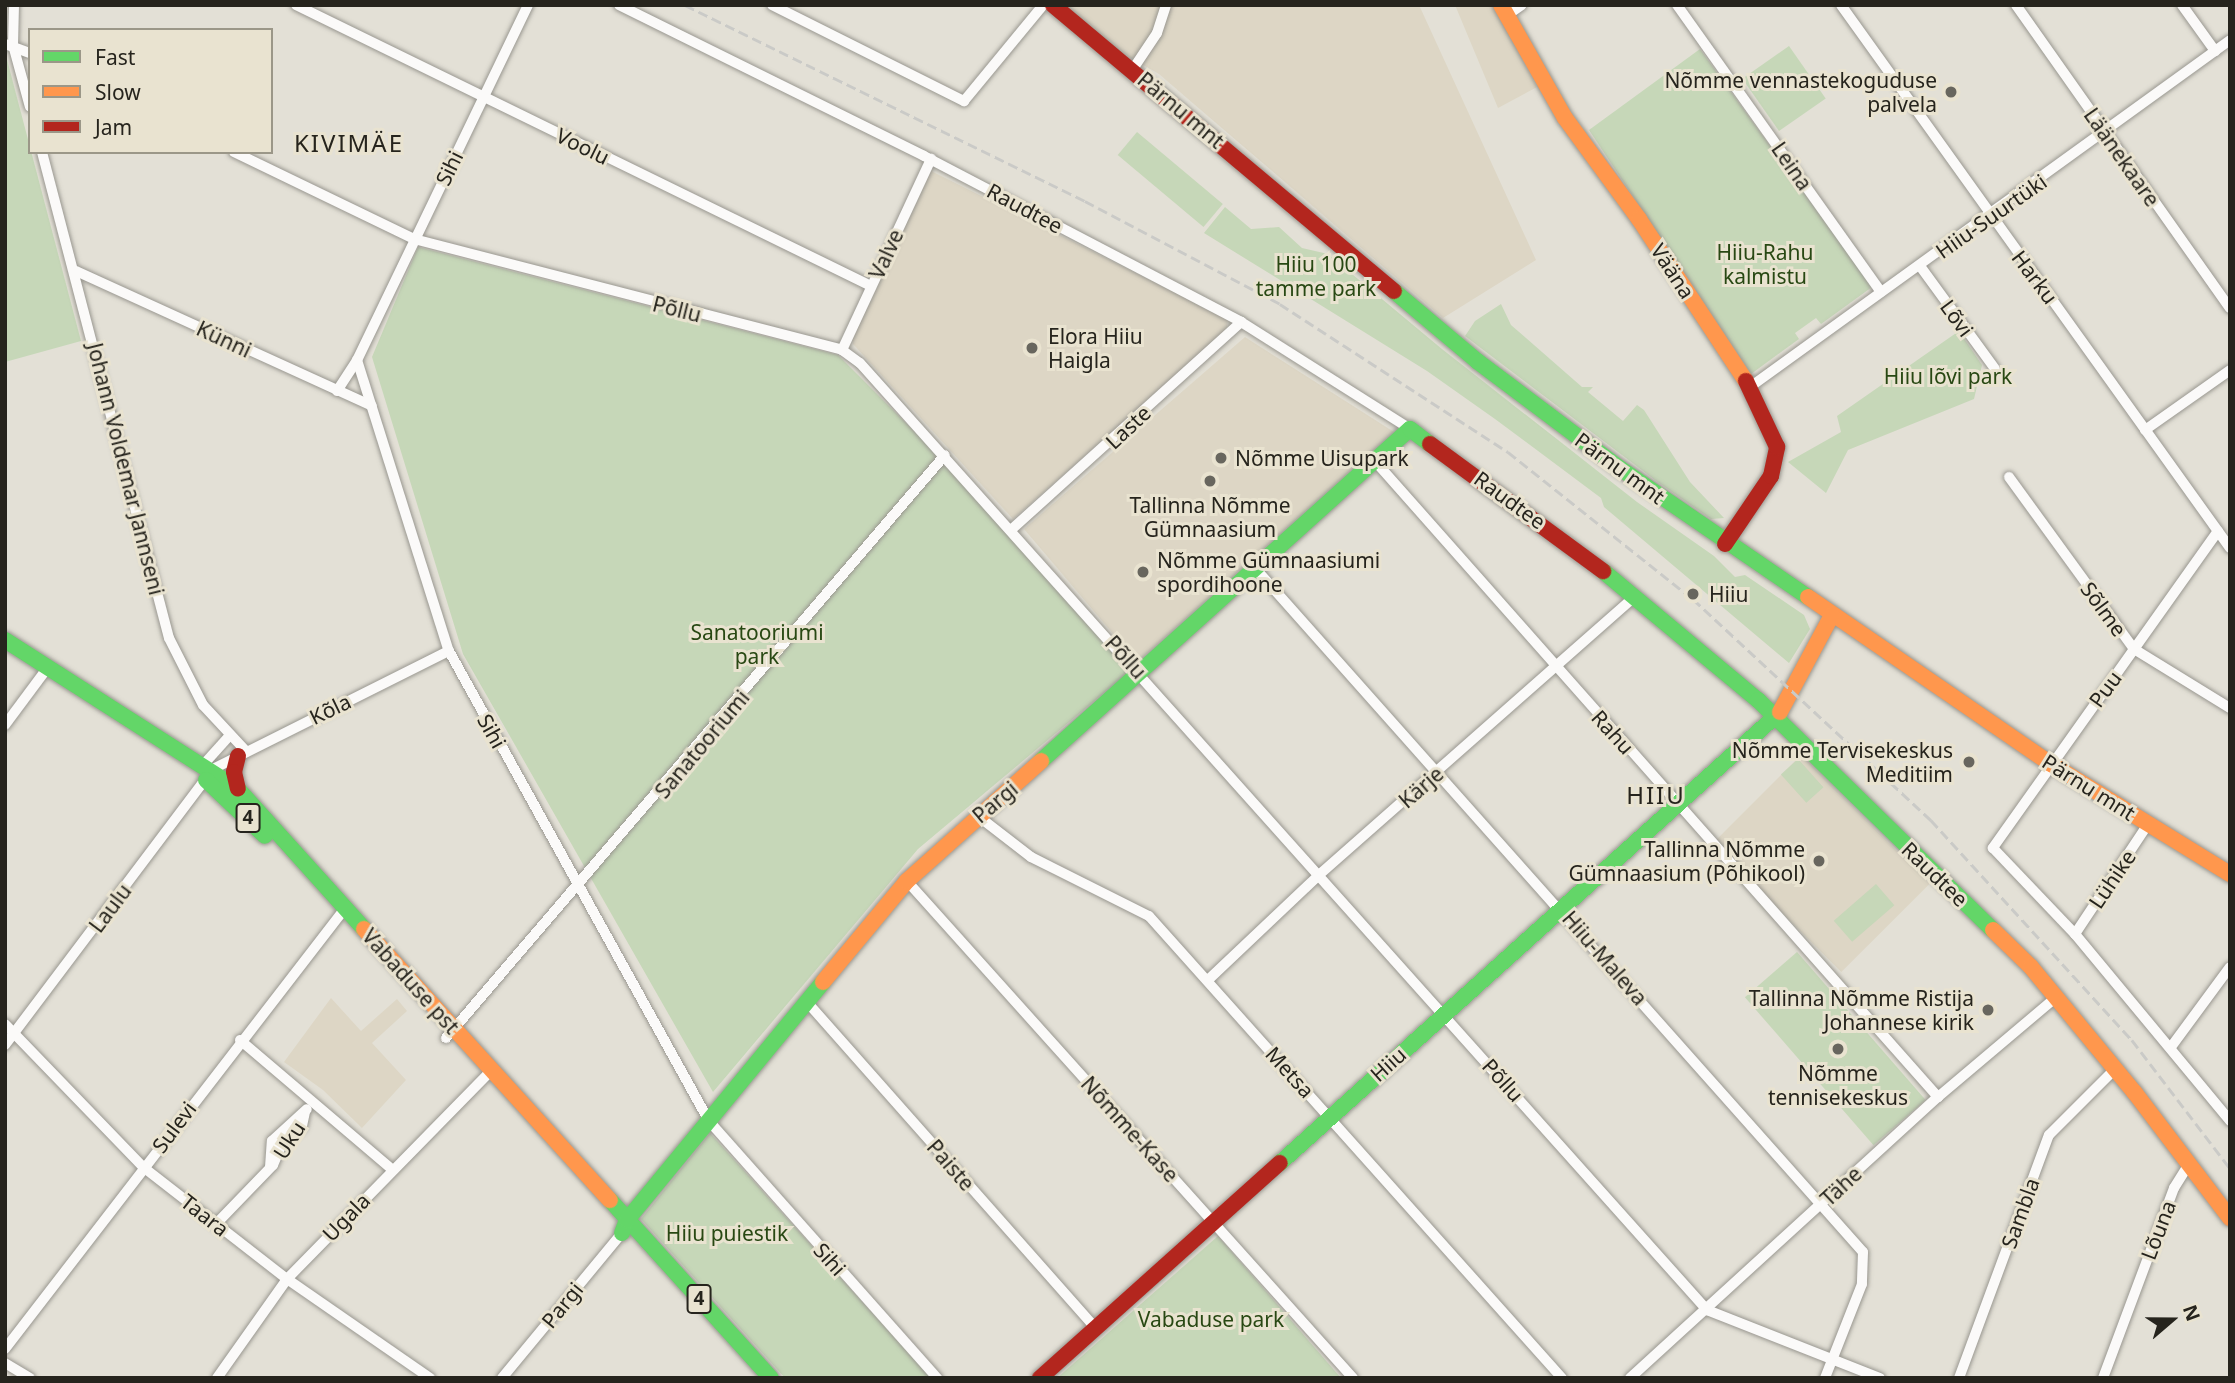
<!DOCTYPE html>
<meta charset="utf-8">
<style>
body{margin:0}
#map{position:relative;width:2235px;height:1383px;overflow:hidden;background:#e3e0d6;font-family:"Noto Sans",sans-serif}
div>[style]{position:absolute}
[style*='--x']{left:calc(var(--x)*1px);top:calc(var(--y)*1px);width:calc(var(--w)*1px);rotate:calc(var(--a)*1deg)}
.built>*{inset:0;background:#ddd6c5;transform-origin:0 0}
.green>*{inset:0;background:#c6d7b8;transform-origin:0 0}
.roads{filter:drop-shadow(0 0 2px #999790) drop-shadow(0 0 2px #999790)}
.street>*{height:10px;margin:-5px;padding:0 5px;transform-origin:5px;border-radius:5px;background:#fbfaf9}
.fast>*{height:16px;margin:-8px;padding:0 8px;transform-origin:8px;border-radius:8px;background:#63d668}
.slow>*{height:16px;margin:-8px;padding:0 8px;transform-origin:8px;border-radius:8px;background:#ff974d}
.jam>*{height:16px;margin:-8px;padding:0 8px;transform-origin:8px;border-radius:8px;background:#b3261e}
.rail>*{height:2.5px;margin-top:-1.25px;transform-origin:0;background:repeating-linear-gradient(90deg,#cacac7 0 10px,transparent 0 15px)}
.dots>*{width:19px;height:19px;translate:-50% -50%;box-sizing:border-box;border:4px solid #e9e3d0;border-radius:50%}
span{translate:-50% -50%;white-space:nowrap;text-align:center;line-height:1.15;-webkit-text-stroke:6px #e9e3d0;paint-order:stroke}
.shield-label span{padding:2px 5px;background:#e9e3d0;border:2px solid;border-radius:5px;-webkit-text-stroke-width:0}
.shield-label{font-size:19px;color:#26241d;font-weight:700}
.poi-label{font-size:21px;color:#26241d}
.right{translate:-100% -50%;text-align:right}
.left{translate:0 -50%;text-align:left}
.street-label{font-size:21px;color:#26241d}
.park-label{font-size:21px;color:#284813}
.quarter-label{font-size:24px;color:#26241d;letter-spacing:2px}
.frame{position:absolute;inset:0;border:7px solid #26241d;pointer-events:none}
.legend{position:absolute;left:28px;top:28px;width:245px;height:126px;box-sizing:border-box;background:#e9e3d0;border:2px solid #9b9788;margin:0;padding:9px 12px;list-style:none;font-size:21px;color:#26241d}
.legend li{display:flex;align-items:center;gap:14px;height:35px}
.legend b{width:35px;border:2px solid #9b9788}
.north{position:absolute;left:2137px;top:1285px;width:70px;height:70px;-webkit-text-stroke:5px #e9e3d0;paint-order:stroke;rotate:70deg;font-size:19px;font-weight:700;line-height:28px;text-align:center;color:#26241d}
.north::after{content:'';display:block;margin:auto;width:24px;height:32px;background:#26241d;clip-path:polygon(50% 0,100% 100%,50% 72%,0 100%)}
</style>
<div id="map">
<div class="built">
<i style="clip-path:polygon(1053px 5px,1419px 5px,1536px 260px,1443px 318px,1159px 74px,1091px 35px)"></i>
<i style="clip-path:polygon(1455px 5px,1493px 5px,1537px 87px,1498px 108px)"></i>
<i style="clip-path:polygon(931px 171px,1228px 319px,1226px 332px,1013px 519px,853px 344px,852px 334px)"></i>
<i style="clip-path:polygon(1245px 337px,1394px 432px,1137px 662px,1024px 529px)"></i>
<i style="left:1801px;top:755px;width:182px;height:125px;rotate:45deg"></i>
<i style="clip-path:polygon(331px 998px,361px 1031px,397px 999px,407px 1011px,372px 1043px,406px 1080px,362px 1128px,323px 1090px,284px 1062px)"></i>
</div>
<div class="green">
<i style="left:1789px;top:46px;width:64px;height:57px;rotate:55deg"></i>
<i style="clip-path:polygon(1700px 49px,1872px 287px,1821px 324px,1816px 318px,1795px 333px,1799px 339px,1751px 374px,1589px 130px)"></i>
<i style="clip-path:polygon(5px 52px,81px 341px,5px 362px)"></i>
<i style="left:1137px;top:132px;width:112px;height:30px;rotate:40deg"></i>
<i style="clip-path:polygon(1225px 207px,1251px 229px,1279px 227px,1302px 248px,1328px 254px,1442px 349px,1637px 502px,1714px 556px,1735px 577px,1745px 575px,1804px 615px,1810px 629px,1789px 663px,1604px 507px,1601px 498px,1495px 419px,1427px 371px,1204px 233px)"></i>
<i style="clip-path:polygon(418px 247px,838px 355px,939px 456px,1131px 670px,918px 849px,713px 1092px,463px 654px,372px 357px)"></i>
<i style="clip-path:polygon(1501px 304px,1511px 325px,1582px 387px,1593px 387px,1588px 392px,1623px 421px,1637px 405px,1644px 410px,1690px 482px,1724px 518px,1711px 519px,1655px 480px,1465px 336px,1475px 321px)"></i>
<i style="clip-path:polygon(1959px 331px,1982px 365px,1974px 399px,1848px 450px,1826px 493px,1788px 462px,1841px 432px,1837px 416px)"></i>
<i style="left:1798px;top:759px;width:38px;height:23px;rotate:48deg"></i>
<i style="left:1876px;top:884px;width:28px;height:56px;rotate:49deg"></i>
<i style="left:1797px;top:952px;width:196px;height:69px;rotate:49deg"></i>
<i style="clip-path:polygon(710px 1133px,931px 1378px,785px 1378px,641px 1219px)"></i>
<i style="clip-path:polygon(1218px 1236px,1341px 1378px,1057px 1378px)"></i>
</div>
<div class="roads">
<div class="street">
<i style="--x:14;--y:5;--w:40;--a:91.4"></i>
<i style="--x:13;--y:45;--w:64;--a:74.7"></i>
<i style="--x:296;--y:5;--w:640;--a:26.04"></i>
<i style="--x:528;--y:5;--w:394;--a:115.7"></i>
<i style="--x:357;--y:360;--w:305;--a:72.5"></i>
<i style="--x:449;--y:651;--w:537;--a:61.05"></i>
<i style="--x:709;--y:1121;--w:344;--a:48.4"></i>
<i style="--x:619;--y:5;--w:340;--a:26.3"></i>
<i style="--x:924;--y:156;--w:358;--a:27.6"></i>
<i style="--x:1241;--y:322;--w:200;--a:32.3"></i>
<i style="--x:772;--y:5;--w:215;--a:26.6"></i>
<i style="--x:964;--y:101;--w:124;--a:-50.5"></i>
<i style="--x:1677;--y:5;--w:352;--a:54.6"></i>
<i style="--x:1841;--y:5;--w:668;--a:54.38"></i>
<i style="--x:2016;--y:5;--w:371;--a:54.8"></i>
<i style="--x:2182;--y:5;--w:57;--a:54.3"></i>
<i style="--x:1506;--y:16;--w:19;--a:-35"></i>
<i style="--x:5;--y:44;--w:27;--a:20"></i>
<i style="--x:1133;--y:69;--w:43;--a:-56.3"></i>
<i style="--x:1157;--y:33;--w:29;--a:-72"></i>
<i style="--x:42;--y:152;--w:502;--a:75.36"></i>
<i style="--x:169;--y:638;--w:75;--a:63.1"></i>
<i style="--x:203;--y:705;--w:62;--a:47"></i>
<i style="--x:234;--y:152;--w:200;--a:25.8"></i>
<i style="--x:414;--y:239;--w:442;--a:14.5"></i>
<i style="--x:842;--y:350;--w:22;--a:36"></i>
<i style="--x:860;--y:363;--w:1271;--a:48.19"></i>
<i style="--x:1707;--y:1310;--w:186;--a:21.5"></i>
<i style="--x:1920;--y:266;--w:127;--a:53.9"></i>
<i style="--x:76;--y:271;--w:325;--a:24.5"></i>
<i style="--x:842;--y:350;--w:211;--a:-65"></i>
<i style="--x:1750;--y:387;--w:592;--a:-35.86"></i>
<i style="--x:337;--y:391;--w:37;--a:-57"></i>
<i style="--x:2145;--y:430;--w:104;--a:-35.2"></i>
<i style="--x:1374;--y:460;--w:851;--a:48.48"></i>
<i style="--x:2009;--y:477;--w:213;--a:54"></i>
<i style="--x:2134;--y:649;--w:113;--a:31.6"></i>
<i style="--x:1012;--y:529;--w:309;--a:-42.1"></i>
<i style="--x:2218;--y:531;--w:389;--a:125.4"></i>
<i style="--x:1993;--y:848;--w:119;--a:46.4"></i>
<i style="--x:2075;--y:934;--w:243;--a:50.3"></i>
<i style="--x:1255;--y:568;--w:915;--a:48.37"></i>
<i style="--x:1863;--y:1252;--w:32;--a:92"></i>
<i style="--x:1862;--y:1284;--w:101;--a:111.5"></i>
<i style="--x:5;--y:725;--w:72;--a:-53.4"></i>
<i style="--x:205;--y:769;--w:5;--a:-101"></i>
<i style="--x:204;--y:764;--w:38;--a:-48"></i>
<i style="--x:978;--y:816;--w:67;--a:37.7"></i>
<i style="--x:1031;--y:857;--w:132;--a:26.6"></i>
<i style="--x:1149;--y:916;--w:620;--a:48.21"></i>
<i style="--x:907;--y:881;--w:668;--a:48.1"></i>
<i style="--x:2075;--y:934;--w:132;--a:-56.4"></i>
<i style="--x:1208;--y:980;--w:154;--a:-43.4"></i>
<i style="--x:1320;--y:874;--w:420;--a:-41.4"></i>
<i style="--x:807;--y:1002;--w:435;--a:48.5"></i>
<i style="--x:5;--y:1024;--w:199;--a:46"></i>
<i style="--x:143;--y:1167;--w:182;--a:37.9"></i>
<i style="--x:287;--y:1279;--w:174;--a:34.7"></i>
<i style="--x:446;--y:1038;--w:767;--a:-49.44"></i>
<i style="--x:240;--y:1040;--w:201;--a:40.4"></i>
<i style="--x:5;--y:1045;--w:346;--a:-53"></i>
<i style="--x:213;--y:769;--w:264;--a:-26.6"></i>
<i style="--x:2171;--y:1047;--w:99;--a:-53.6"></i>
<i style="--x:270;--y:1167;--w:26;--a:-86"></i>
<i style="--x:272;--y:1141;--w:47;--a:-42.4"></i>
<i style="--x:216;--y:1224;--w:82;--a:-46"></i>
<i style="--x:273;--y:1165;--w:21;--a:-67"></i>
<i style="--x:281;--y:1146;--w:29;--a:-44"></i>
<i style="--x:302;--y:1126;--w:14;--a:-78"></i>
<i style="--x:5;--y:1349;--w:558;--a:-52.35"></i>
<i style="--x:5;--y:1363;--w:29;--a:31"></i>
<i style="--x:217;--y:1378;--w:121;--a:-54.7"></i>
<i style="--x:287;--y:1279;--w:293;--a:-45.6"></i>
<i style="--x:502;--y:1378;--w:188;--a:-50.4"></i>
<i style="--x:1630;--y:1378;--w:417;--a:-42.4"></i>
<i style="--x:1938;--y:1097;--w:153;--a:-40.2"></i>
<i style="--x:1959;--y:1378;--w:259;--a:-69.7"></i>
<i style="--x:2049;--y:1135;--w:93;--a:-45"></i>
<i style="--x:2103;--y:1378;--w:203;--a:-69.5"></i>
<i style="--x:2174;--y:1188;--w:28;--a:-58"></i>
</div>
<div class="fast">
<i style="--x:1394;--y:291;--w:109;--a:40.1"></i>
<i style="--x:1477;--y:361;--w:180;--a:36.9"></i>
<i style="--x:1621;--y:469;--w:227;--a:34.4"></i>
<i style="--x:1603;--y:571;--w:202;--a:39.8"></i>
<i style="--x:1758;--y:700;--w:329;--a:44.4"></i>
<i style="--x:5;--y:640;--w:277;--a:32.6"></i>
<i style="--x:238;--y:789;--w:188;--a:48"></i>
<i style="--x:1041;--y:761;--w:496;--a:-42"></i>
<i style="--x:1410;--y:429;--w:25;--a:37"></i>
<i style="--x:206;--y:780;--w:81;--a:43.5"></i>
<i style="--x:1280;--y:1163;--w:673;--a:-42.05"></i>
<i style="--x:610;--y:1200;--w:240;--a:47.9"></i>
<i style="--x:622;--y:1233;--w:14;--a:-69"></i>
<i style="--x:627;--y:1220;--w:308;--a:-50.5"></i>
</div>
<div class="slow">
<i style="--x:1501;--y:5;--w:130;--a:60.5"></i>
<i style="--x:1565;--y:118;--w:125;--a:53.8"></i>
<i style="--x:1639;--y:219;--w:194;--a:56.6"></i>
<i style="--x:1808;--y:597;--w:295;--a:34.5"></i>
<i style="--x:2051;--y:764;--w:210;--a:31.6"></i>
<i style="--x:1780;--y:712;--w:110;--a:-61.8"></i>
<i style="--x:364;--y:929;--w:366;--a:47.8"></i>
<i style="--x:1993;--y:930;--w:53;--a:44.2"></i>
<i style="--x:2031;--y:967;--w:163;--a:50.5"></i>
<i style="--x:2135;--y:1093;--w:157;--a:52.8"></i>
<i style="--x:823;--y:982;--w:131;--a:-50.3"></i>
<i style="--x:907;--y:881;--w:180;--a:-41.8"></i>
</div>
<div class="jam">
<i style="--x:1053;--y:5;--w:445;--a:40"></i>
<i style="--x:1430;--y:444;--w:215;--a:36.3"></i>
<i style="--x:1725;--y:544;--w:82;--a:-55.9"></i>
<i style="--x:1771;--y:476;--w:30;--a:-78"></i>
<i style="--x:1777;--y:447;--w:73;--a:-115.2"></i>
<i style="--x:238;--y:756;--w:16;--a:104"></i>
<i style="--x:234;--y:772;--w:17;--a:77"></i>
<i style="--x:1040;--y:1378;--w:322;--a:-41.9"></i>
</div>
</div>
<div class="rail">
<i style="--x:685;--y:5;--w:445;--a:26.1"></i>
<i style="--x:1085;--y:201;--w:221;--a:27.8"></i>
<i style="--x:1280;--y:304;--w:272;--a:33"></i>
<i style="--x:1508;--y:452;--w:236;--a:38.5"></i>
<i style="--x:1693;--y:599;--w:325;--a:42.9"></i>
<i style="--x:1931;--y:820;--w:298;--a:47.6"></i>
<i style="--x:2132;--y:1040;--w:161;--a:52.6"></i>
</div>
<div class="dots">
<i style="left:1951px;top:92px;background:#68665e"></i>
<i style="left:1032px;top:348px;background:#68665e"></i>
<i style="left:1221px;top:458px;background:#68665e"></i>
<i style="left:1210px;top:481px;background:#68665e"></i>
<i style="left:1143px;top:572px;background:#68665e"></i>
<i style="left:1693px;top:594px;background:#68665e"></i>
<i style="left:1969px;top:762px;background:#68665e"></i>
<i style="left:1819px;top:861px;background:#68665e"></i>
<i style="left:1988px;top:1010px;background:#68665e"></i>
<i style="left:1838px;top:1049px;background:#68665e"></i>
</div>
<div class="shield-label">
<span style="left:248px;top:818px">4</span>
<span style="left:699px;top:1299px">4</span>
</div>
<div class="poi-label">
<span class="right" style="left:1937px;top:92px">Nõmme vennastekoguduse<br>palvela</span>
<span class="left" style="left:1048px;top:348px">Elora Hiiu<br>Haigla</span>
<span class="left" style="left:1235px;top:458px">Nõmme Uisupark</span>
<span style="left:1210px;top:517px">Tallinna Nõmme<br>Gümnaasium</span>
<span class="left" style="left:1157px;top:572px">Nõmme Gümnaasiumi<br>spordihoone</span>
<span class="left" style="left:1709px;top:594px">Hiiu</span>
<span class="right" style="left:1953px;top:762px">Nõmme Tervisekeskus<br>Meditiim</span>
<span class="right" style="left:1805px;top:861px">Tallinna Nõmme<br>Gümnaasium (Põhikool)</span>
<span class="right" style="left:1974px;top:1010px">Tallinna Nõmme Ristija<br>Johannese kirik</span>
<span style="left:1838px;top:1085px">Nõmme<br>tennisekeskus</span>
</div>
<div class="street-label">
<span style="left:1181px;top:110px;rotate:40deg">Pärnu mnt</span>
<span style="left:583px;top:146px;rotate:26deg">Voolu</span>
<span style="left:2122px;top:157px;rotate:55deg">Läänekaare</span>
<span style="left:1792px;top:166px;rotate:55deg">Leina</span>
<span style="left:449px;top:168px;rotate:-64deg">Sihi</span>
<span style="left:1025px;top:208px;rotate:28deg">Raudtee</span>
<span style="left:1991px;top:216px;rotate:-35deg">Hiiu-Suurtüki</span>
<span style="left:886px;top:254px;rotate:-65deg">Valve</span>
<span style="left:1673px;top:271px;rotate:57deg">Vääna</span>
<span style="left:2035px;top:277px;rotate:53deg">Harku</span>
<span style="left:677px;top:309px;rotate:14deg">Põllu</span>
<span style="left:1957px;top:318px;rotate:54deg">Lõvi</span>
<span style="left:224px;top:339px;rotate:25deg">Künni</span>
<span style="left:1128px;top:427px;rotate:-43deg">Laste</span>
<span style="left:1620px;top:468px;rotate:36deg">Pärnu mnt</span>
<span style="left:126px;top:469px;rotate:76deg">Johann Voldemar Jannseni</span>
<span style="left:1510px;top:500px;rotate:36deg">Raudtee</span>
<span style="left:2104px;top:609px;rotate:54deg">Sõlme</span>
<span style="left:1126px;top:657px;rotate:48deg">Põllu</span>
<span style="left:2105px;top:689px;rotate:-54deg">Puu</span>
<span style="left:330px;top:709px;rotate:-26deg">Kõla</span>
<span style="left:492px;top:731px;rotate:61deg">Sihi</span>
<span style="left:1613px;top:732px;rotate:48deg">Rahu</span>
<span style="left:702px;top:744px;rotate:-50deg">Sanatooriumi</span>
<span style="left:1421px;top:787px;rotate:-41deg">Kärje</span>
<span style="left:2089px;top:787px;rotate:32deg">Pärnu mnt</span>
<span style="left:995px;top:802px;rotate:-40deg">Pargi</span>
<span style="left:1935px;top:874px;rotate:44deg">Raudtee</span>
<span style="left:2112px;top:879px;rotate:-56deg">Lühike</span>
<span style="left:110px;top:908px;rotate:-53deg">Laulu</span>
<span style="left:1605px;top:958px;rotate:49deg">Hiiu-Maleva</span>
<span style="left:411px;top:981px;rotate:48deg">Vabaduse pst</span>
<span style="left:1388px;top:1064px;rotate:-42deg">Hiiu</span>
<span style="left:1290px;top:1072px;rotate:48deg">Metsa</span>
<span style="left:1503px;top:1080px;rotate:48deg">Põllu</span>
<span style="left:174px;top:1127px;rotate:-53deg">Sulevi</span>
<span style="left:1130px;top:1129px;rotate:48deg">Nõmme-Kase</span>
<span style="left:289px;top:1140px;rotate:-57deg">Uku</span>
<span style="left:951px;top:1165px;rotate:49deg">Paiste</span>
<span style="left:1841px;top:1186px;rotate:-43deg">Tähe</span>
<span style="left:2020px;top:1213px;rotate:-70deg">Sambla</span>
<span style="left:205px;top:1215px;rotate:38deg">Taara</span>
<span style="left:346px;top:1217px;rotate:-46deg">Ugala</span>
<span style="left:2158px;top:1230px;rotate:-69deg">Lõuna</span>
<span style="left:830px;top:1259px;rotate:48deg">Sihi</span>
<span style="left:562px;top:1305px;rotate:-51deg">Pargi</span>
</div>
<div class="park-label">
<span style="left:1765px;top:264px">Hiiu-Rahu<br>kalmistu</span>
<span style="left:1316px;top:276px">Hiiu 100<br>tamme park</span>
<span style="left:1948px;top:376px">Hiiu lõvi park</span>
<span style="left:757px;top:644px">Sanatooriumi<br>park</span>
<span style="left:727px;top:1233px">Hiiu puiestik</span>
<span style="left:1211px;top:1319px">Vabaduse park</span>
</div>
<div class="quarter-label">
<span style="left:349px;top:143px">KIVIMÄE</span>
<span style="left:1656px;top:795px">HIIU</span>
</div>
<div class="frame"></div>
<ul class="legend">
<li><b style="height:9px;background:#63d668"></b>Fast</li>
<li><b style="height:9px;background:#ff974d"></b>Slow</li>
<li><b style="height:9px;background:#b3261e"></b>Jam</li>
</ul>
<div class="north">N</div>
</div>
